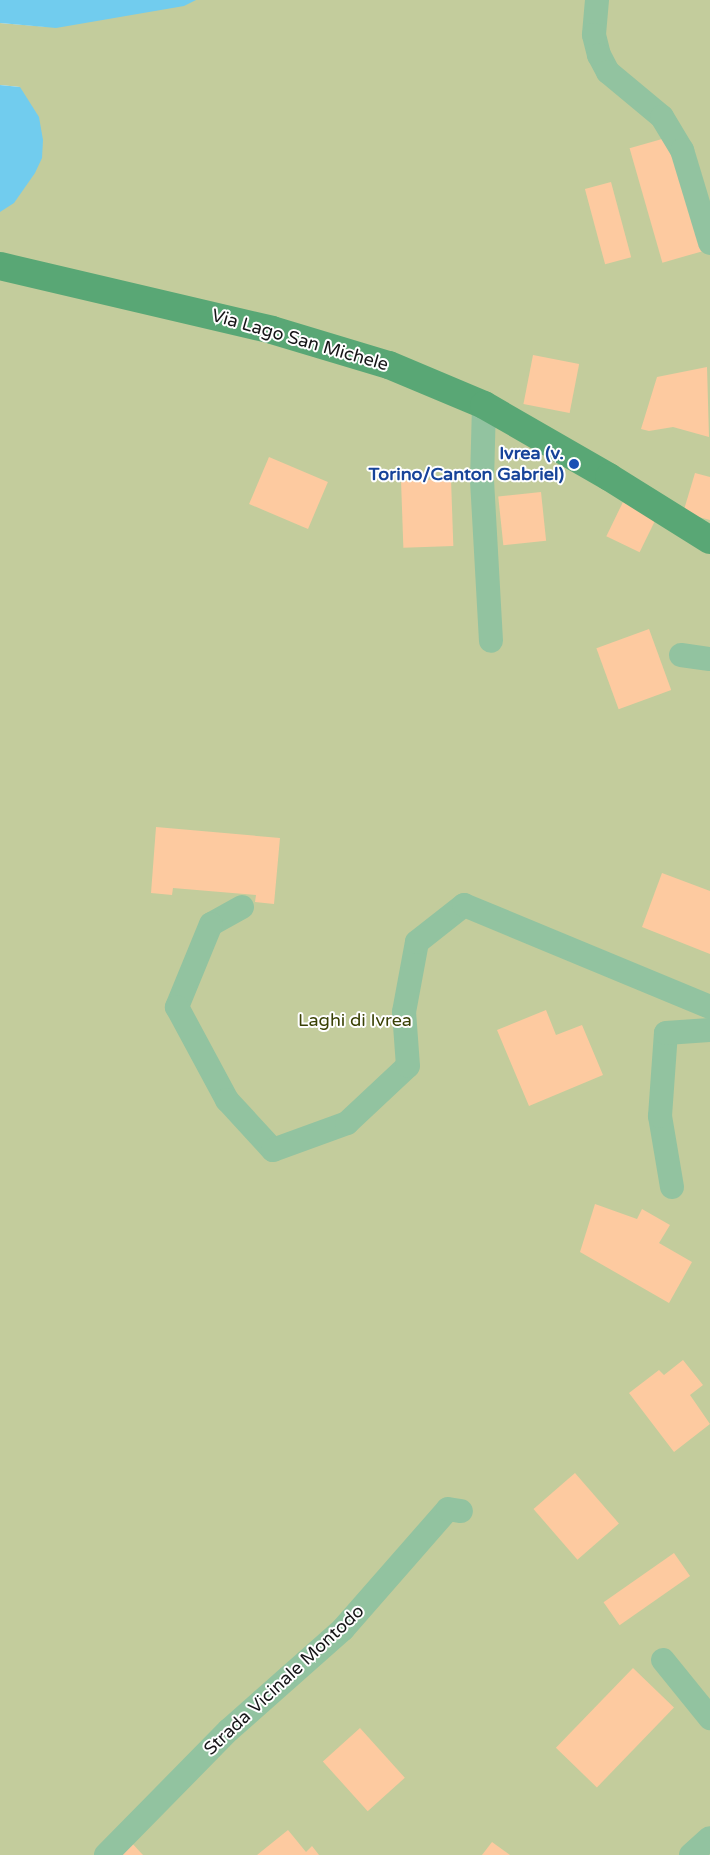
<!DOCTYPE html>
<style>
body{margin:0}
#map{position:relative;width:710px;height:1855px;overflow:hidden;background:#f9f9fe;font-family:"Varela Round",sans-serif}
div>[style]{position:absolute}
[style*='--x']{left:calc(var(--x)*1px);top:calc(var(--y)*1px);width:calc(var(--w)*1px);rotate:calc(var(--a)*1deg)}
.green>*{inset:0;background:#c3cc9c}
.water>*{inset:0;background:#71ccee}
.building>*{inset:0;background:#fdcaa0;transform-origin:0 0}
.street>*{height:24px;margin:-12px;padding:0 12px;transform-origin:12px;border-radius:12px;background:#92c3a0}
.secondary>*{height:28px;margin:-14px;padding:0 14px;transform-origin:14px;border-radius:14px;background:#59a775}
.dots>*{width:14px;height:14px;translate:-50% -50%;box-sizing:border-box;border:2px solid #fff;border-radius:50%}
span{translate:-50% -50%;white-space:nowrap;text-align:center;line-height:1.15;-webkit-text-stroke:4px #fff;paint-order:stroke}
.street-label{font-size:18px;color:#161517}
.transit-label{font-size:18px;color:#164399;font-weight:700}
.right{translate:-100% -50%;text-align:right}
.park-label{font-size:18px;color:#3a4105}
</style>
<div id="map">
<div class="green">
<i style="clip-path:polygon(116px 0,710px 0,710px 1855px,0 1855px,0 185px,20px 87px,0 85px,0 23px,49px 27px)"></i>
</div>
<div class="water">
<i style="clip-path:polygon(0 0,196px 0,184px 6px,56px 28px,0 23px)"></i>
<i style="clip-path:polygon(0 85px,20px 87px,39px 117px,43px 140px,42px 158px,35px 173px,14px 203px,0 212px)"></i>
</div>
<div class="building">
<i style="left:669px;top:137px;width:119px;height:41px;rotate:74deg"></i>
<i style="left:611px;top:182px;width:78px;height:27px;rotate:75deg"></i>
<i style="left:533px;top:355px;width:47px;height:50px;rotate:11deg"></i>
<i style="clip-path:polygon(707px 367px,709px 437px,673px 427px,649px 431px,641px 429px,657px 377px)"></i>
<i style="left:269px;top:457px;width:64px;height:51px;rotate:23deg"></i>
<i style="clip-path:polygon(695px 473px,710px 477px,710px 520px,683px 513px)"></i>
<i style="left:451px;top:479px;width:67px;height:50px;rotate:88deg"></i>
<i style="left:541px;top:492px;width:49px;height:43px;rotate:84deg"></i>
<i style="left:623px;top:502px;width:37px;height:38px;rotate:26deg"></i>
<i style="left:649px;top:629px;width:65px;height:56px;rotate:70deg"></i>
<i style="clip-path:polygon(156px 827px,280px 838px,274px 904px,255px 902px,256px 895px,173px 888px,172px 895px,151px 893px)"></i>
<i style="clip-path:polygon(662px 873px,710px 891px,710px 954px,642px 927px)"></i>
<i style="clip-path:polygon(546px 1010px,556px 1035px,582px 1025px,603px 1075px,529px 1106px,497px 1030px)"></i>
<i style="clip-path:polygon(595px 1204px,637px 1219px,642px 1209px,670px 1225px,659px 1243px,692px 1262px,669px 1303px,580px 1252px)"></i>
<i style="clip-path:polygon(683px 1360px,703px 1385px,690px 1395px,710px 1424px,674px 1452px,629px 1393px,659px 1370px,664px 1375px)"></i>
<i style="left:575px;top:1473px;width:67px;height:55px;rotate:49deg"></i>
<i style="left:674px;top:1553px;width:28px;height:86px;rotate:55deg"></i>
<i style="left:633px;top:1668px;width:57px;height:111px;rotate:44deg"></i>
<i style="left:360px;top:1728px;width:67px;height:50px;rotate:48deg"></i>
<i style="clip-path:polygon(288px 1830px,306px 1852px,312px 1846px,319px 1855px,257px 1855px)"></i>
<i style="clip-path:polygon(129px 1840px,143px 1855px,114px 1855px)"></i>
<i style="clip-path:polygon(492px 1842px,510px 1855px,482px 1855px)"></i>
</div>
<div class="street">
<i style="--x:597;--y:0;--w:35;--a:95"></i>
<i style="--x:594;--y:35;--w:21;--a:76"></i>
<i style="--x:599;--y:55;--w:19;--a:62"></i>
<i style="--x:608;--y:72;--w:70;--a:39.8"></i>
<i style="--x:662;--y:117;--w:39;--a:59"></i>
<i style="--x:682;--y:150;--w:97;--a:73.2"></i>
<i style="--x:484;--y:405;--w:75;--a:91.5"></i>
<i style="--x:482;--y:480;--w:161;--a:86.8"></i>
<i style="--x:681;--y:655;--w:29;--a:8"></i>
<i style="--x:242;--y:907;--w:35;--a:151"></i>
<i style="--x:211;--y:924;--w:90;--a:112.3"></i>
<i style="--x:177;--y:1007;--w:106;--a:61.7"></i>
<i style="--x:227;--y:1100;--w:68;--a:47.4"></i>
<i style="--x:273;--y:1150;--w:79;--a:-20"></i>
<i style="--x:347;--y:1123;--w:83;--a:-43.1"></i>
<i style="--x:408;--y:1066;--w:54;--a:-94.2"></i>
<i style="--x:404;--y:1012;--w:71;--a:-79.5"></i>
<i style="--x:417;--y:942;--w:60;--a:-38.2"></i>
<i style="--x:464;--y:905;--w:266;--a:22.5"></i>
<i style="--x:672;--y:1187;--w:72;--a:-99.6"></i>
<i style="--x:660;--y:1116;--w:83;--a:-85.9"></i>
<i style="--x:666;--y:1033;--w:44;--a:-3.9"></i>
<i style="--x:663;--y:1660;--w:75;--a:51"></i>
<i style="--x:106;--y:1855;--w:175;--a:-45.5"></i>
<i style="--x:229;--y:1730;--w:152;--a:-41.5"></i>
<i style="--x:343;--y:1629;--w:159;--a:-48.8"></i>
<i style="--x:448;--y:1509;--w:13;--a:9"></i>
<i style="--x:691;--y:1855;--w:25;--a:-42"></i>
</div>
<div class="secondary">
<i style="--x:0;--y:266;--w:279;--a:13.2"></i>
<i style="--x:272;--y:330;--w:122;--a:16.7"></i>
<i style="--x:389;--y:365;--w:103;--a:22.8"></i>
<i style="--x:484;--y:405;--w:144;--a:29.9"></i>
<i style="--x:609;--y:477;--w:119;--a:32"></i>
</div>
<div class="dots">
<i style="left:574px;top:464px;background:#1a4fb4"></i>
</div>
<div class="street-label">
<span style="left:300px;top:340px;rotate:16deg">Via Lago San Michele</span>
<span style="left:284px;top:1680px;rotate:-43deg">Strada Vicinale Montodo</span>
</div>
<div class="transit-label">
<span class="right" style="left:564px;top:464px">Ivrea (v.<br>Torino/Canton Gabriel)</span>
</div>
<div class="park-label">
<span style="left:355px;top:1020px">Laghi di Ivrea</span>
</div>
</div>
